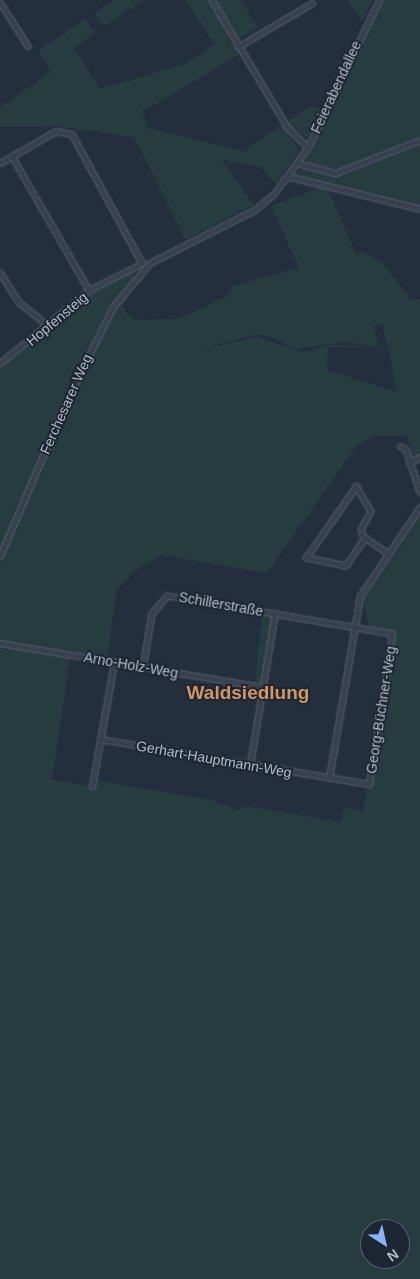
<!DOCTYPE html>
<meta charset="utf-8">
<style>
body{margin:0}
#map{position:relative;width:420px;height:1279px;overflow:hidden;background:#242f3e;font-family:Helvetica,sans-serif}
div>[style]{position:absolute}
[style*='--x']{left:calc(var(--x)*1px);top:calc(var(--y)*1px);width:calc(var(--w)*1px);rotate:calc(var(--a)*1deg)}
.green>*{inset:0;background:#263c3f;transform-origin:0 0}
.roads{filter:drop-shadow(0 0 1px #565f6c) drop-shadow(0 0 1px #565f6c)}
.street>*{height:4.5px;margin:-2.25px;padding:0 2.25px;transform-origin:2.25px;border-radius:2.25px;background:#38414e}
span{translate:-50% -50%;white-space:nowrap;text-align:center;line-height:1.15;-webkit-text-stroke:4px #1d2633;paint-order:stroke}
.street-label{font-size:14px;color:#b4bcc9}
.district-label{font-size:19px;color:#d59563;font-weight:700}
.north{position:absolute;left:360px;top:1219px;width:50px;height:50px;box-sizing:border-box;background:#1d2633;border:1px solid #59626f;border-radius:50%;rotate:145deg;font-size:14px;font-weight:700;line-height:20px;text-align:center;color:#b4bcc9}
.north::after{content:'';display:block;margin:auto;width:18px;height:22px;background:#8ab4f8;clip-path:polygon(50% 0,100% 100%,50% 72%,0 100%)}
</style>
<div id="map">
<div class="green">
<i style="clip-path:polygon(114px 0,144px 0,103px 27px,94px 13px)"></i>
<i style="clip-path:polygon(186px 0,241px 0,257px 27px,233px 42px,240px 54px,142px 112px,148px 128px,248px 152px,248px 147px,312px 106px,321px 109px,307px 138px,296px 132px,291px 137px,299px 150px,276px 185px,261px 167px,221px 159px,254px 205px,185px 240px,134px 137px,57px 126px,0 127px,0 107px,51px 72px,38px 51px,85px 19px,95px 33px,74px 48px,100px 89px,185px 64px,214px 44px)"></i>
<i style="clip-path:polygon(348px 0,373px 0,362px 22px)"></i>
<i style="clip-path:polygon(383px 0,420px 0,420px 137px,341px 170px,305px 163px)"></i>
<i style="clip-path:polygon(420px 144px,420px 207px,290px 176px,302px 168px,331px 176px,347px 174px)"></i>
<i style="clip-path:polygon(evenodd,320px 188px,327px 188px,356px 254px,362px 252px,382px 262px,411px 300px,420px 299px,420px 455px,414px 459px,407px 435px,375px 436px,357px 445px,267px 573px,161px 555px,135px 570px,117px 590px,107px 657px,71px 652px,52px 780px,96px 787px,98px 781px,211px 800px,237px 810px,246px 806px,341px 822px,344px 808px,363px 811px,367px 789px,373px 781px,395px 635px,369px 627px,363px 599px,415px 517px,420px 518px,420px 1279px,0 1279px,0 366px,76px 303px,138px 266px,131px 276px,141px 276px,122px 306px,133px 320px,178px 319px,227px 296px,233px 286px,299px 268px,271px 206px,320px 188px,382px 324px,388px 347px,329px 345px,304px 352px,257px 337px,189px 352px,254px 335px,266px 335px,297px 349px,341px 342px,378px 346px,374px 325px,382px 324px,320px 188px,328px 347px,388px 348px,397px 392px,327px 370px,328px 347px,320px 188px,370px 1229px,400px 1229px,400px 1259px,370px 1259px,370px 1229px)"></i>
<i style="left:262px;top:615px;width:10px;height:67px;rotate:6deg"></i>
</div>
<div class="roads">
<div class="street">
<i style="--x:212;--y:0;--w:149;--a:59.3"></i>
<i style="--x:288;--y:128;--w:28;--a:44"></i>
<i style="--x:0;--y:2;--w:52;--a:57.5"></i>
<i style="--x:238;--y:47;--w:86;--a:-30.7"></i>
<i style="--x:12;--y:156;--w:155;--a:60.1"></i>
<i style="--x:0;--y:163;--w:64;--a:-29.7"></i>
<i style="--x:56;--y:131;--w:16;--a:11"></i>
<i style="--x:72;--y:134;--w:147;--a:61.5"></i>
<i style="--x:298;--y:163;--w:39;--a:15"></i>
<i style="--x:336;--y:173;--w:90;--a:-21.4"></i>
<i style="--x:287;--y:176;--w:137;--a:13.9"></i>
<i style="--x:0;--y:272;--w:36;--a:58"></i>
<i style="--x:19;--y:302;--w:38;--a:39"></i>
<i style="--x:0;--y:363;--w:115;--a:-39.4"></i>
<i style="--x:89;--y:290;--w:60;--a:-26.6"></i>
<i style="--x:400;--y:446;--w:7;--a:27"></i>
<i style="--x:406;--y:449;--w:45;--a:72"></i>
<i style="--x:409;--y:463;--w:13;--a:-29"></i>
<i style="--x:365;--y:538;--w:34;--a:124"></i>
<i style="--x:346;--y:566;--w:41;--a:-168.7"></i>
<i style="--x:306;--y:558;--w:88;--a:-55.2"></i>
<i style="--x:356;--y:486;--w:29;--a:59"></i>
<i style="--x:371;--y:511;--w:21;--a:118"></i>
<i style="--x:361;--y:530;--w:6;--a:72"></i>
<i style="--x:363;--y:536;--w:29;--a:35"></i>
<i style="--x:0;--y:556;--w:168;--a:-66.8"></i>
<i style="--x:66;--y:402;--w:106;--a:-63.7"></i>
<i style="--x:113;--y:307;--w:57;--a:-49.9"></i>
<i style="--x:150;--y:263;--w:119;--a:-27"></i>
<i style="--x:256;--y:209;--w:23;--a:-40"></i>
<i style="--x:274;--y:194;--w:58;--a:-54.1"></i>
<i style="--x:308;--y:147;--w:163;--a:-64.2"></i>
<i style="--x:0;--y:643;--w:266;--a:9.5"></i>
<i style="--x:100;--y:739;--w:273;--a:9.5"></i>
<i style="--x:369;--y:784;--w:152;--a:-81.3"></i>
<i style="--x:392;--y:634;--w:228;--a:-170.4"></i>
<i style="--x:167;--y:596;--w:23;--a:130"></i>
<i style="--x:152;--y:614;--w:54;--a:99.6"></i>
<i style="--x:250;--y:765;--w:154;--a:-80.7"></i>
<i style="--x:329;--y:778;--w:185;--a:-80.3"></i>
<i style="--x:360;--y:596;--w:107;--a:-56"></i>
<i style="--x:92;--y:787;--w:127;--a:-80"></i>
</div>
</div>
<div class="street-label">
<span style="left:336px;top:87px;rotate:-65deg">Feierabendallee</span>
<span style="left:57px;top:319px;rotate:-40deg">Hopfensteig</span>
<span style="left:66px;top:404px;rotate:-66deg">Ferchesarer Weg</span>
<span style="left:221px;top:604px;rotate:10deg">Schillerstraße</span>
<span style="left:131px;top:665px;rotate:10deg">Arno-Holz-Weg</span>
<span style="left:381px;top:710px;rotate:-81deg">Georg-Büchner-Weg</span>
<span style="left:214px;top:759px;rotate:10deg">Gerhart-Hauptmann-Weg</span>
</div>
<div class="district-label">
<span style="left:248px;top:693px">Waldsiedlung</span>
</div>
<div class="north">N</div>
</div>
